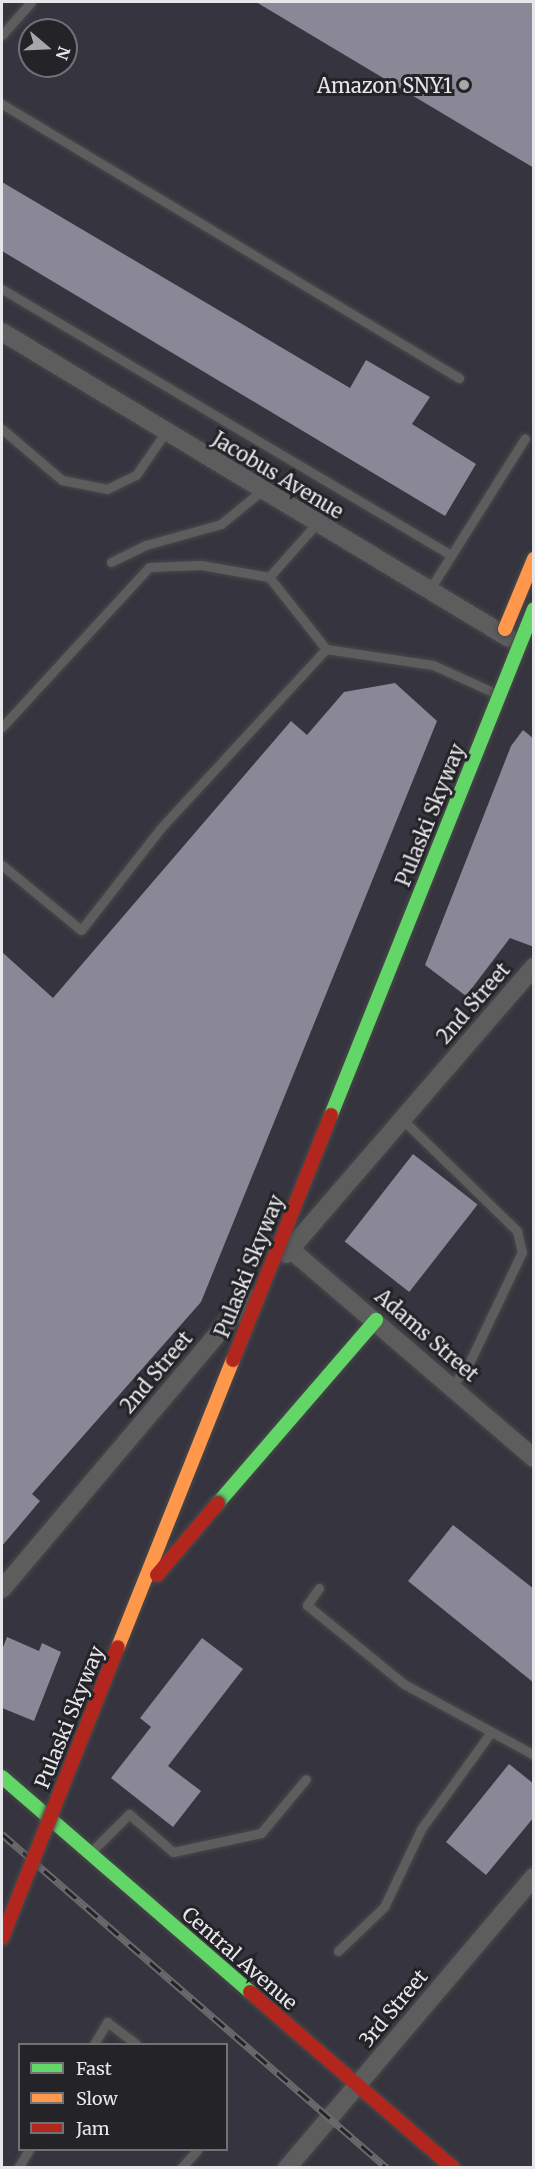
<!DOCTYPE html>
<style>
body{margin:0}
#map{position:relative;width:535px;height:2169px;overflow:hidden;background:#2f2e31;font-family:Merriweather,serif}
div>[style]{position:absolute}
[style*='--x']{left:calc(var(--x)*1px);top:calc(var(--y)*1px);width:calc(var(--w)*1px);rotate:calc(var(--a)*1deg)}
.built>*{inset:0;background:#36353f}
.building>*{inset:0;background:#8a8796;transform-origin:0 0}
.roads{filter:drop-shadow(0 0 2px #49494a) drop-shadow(0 0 2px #49494a)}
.lane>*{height:9px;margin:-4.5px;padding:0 4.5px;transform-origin:4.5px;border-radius:4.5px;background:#5d5d5e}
.street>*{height:18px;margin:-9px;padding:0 9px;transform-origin:9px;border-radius:9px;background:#5d5d5e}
.fast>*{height:14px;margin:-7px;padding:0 7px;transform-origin:7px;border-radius:7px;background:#63d668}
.jam>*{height:14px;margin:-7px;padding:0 7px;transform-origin:7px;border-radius:7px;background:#b3261e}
.rail>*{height:7px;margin-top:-3.5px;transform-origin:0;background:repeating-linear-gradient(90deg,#242328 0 14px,#6a696b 0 28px);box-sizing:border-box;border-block:2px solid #6a696b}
.bridges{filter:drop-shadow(0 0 2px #49494a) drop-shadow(0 0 2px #49494a)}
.fast-bridge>*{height:14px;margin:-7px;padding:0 7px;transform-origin:7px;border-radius:7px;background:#63d668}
.slow-bridge>*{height:14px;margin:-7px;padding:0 7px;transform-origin:7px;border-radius:7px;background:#ff974d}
.jam-bridge>*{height:14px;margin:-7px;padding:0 7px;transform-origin:7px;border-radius:7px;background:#b3261e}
.dots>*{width:16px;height:16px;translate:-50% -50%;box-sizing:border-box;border:3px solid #242328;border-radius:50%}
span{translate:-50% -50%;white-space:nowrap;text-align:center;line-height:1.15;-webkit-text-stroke:6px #242328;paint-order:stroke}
.poi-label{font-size:20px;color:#e7e6ea}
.right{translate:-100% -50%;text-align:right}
.street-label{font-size:20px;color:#e7e6ea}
.frame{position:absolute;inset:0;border:3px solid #e7e6ea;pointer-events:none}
.legend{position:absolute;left:18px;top:2043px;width:210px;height:108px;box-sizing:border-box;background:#242328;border:2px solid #727176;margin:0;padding:8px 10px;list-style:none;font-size:18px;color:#e7e6ea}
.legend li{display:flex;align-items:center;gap:12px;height:30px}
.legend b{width:30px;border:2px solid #727176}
.north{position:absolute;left:18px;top:18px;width:60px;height:60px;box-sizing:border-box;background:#242328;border:2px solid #727176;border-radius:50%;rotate:109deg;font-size:16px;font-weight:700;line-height:24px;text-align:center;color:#e7e6ea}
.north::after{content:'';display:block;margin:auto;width:21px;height:27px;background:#a7a6a9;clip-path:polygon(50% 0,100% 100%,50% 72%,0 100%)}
</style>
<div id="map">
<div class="built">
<i style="clip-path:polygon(evenodd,2px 2px,533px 2px,533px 2167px,2px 2168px,2px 2px,30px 30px,66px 30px,66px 66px,30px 66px,30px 30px,2px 2px,20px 2044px,226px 2044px,226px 2150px,20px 2150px,20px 2044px)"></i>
</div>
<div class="building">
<i style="clip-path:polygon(256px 2px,534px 2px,534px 168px)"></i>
<i style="clip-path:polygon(2px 182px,350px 388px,366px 360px,430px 397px,412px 424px,476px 464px,445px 516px,2px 251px)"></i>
<i style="clip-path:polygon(395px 683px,437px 721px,201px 1302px,32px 1494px,40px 1501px,2px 1546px,2px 952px,53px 998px,291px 721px,307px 735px,344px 692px)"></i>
<i style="clip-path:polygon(523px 730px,534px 739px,534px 947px,510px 938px,466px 996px,425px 965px,511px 746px)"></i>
<i style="left:413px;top:1154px;width:82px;height:111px;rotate:38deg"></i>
<i style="clip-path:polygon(453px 1525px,534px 1589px,534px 1683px,408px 1581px)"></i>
<i style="clip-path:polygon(7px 1637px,39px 1651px,42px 1643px,61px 1652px,34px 1721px,2px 1708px,2px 1650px)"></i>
<i style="clip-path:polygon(202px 1638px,243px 1669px,168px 1766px,201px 1791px,173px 1827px,111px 1778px,151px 1727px,140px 1718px)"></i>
<i style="clip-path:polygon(509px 1764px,534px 1784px,534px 1817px,486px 1875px,446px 1842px)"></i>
</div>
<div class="roads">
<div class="lane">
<i style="--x:2;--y:35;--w:44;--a:-48.7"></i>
<i style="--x:2;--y:104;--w:533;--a:30.95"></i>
<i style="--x:2;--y:289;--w:522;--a:30.64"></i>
<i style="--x:2;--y:429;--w:79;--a:40.4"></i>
<i style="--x:62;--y:480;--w:46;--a:11.3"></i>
<i style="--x:107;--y:489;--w:32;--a:-26"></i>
<i style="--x:136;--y:475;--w:51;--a:-55.4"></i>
<i style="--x:111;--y:562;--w:39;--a:-26"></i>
<i style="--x:146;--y:545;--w:78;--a:-15.6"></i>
<i style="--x:221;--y:524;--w:52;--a:-39.5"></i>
<i style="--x:269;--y:577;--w:71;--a:-48.4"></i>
<i style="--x:430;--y:589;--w:178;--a:-57.8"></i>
<i style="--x:326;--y:649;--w:108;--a:8.5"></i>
<i style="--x:433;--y:665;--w:68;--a:24.3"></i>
<i style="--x:2;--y:727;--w:217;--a:-47.4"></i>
<i style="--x:149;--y:567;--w:52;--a:-2.2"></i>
<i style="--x:201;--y:565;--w:69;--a:10"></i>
<i style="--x:269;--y:577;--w:92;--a:51.6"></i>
<i style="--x:326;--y:649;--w:245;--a:132.7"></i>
<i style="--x:160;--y:829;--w:128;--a:128"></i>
<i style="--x:81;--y:930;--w:102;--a:-140.6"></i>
<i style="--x:402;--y:1119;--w:161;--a:44.2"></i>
<i style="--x:517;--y:1231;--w:22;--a:77"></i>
<i style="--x:522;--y:1252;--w:123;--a:115.5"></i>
<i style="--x:469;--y:1363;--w:29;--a:126"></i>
<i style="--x:319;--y:1588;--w:21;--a:125"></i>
<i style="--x:307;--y:1605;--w:125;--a:39.2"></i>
<i style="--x:404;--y:1684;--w:148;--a:28.6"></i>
<i style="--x:91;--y:1852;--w:54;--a:-45"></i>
<i style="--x:129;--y:1814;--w:58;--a:40.8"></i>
<i style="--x:173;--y:1852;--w:90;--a:-12.2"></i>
<i style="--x:261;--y:1833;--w:70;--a:-50.2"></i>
<i style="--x:338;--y:1951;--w:64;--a:-43.7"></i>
<i style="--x:384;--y:1907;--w:86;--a:-64.6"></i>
<i style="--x:421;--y:1829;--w:120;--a:-54.2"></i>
<i style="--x:94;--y:2044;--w:26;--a:-59"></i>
<i style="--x:107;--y:2022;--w:36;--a:37"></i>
<i style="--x:18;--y:2168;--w:21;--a:-59"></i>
<i style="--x:181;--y:2168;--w:24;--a:-48"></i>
</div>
<div class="street">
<i style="--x:2;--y:332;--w:592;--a:31.11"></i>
<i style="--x:290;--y:1249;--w:321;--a:40.6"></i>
<i style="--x:286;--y:1254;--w:379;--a:-49.2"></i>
<i style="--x:2;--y:1589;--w:381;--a:-49.8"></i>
<i style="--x:287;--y:2168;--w:382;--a:-49.7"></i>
</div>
<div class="fast">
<i style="--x:218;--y:1503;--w:242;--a:-49.2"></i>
<i style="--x:2;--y:1777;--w:328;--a:40.9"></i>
</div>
<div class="jam">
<i style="--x:250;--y:1992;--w:269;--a:40.9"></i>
</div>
</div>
<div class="rail">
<i style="--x:2;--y:1834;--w:510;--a:40.94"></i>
</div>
<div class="bridges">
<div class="fast-bridge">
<i style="--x:331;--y:1115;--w:545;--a:-68.14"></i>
</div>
<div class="slow-bridge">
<i style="--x:505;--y:629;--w:76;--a:-67.5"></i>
<i style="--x:118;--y:1647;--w:309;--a:-68.2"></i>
</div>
<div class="jam-bridge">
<i style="--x:233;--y:1360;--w:264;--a:-68.2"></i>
<i style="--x:157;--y:1575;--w:94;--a:-49.7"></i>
<i style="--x:2;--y:1938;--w:313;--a:-68.3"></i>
</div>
</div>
<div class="dots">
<i style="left:464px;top:85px;background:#a7a6a9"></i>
</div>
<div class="poi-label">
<span class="right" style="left:452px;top:85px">Amazon SNY1</span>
</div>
<div class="street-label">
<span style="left:278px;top:475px;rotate:31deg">Jacobus Avenue</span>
<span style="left:430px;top:815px;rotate:-68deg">Pulaski Skyway</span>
<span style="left:473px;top:1003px;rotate:-49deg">2nd Street</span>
<span style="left:249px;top:1266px;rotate:-68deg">Pulaski Skyway</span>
<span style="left:427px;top:1335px;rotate:41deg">Adams Street</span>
<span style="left:156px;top:1372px;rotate:-50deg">2nd Street</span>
<span style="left:69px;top:1717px;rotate:-68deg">Pulaski Skyway</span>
<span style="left:240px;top:1958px;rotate:41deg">Central Avenue</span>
<span style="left:393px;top:2008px;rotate:-50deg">3rd Street</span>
</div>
<div class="frame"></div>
<ul class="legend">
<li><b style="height:8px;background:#63d668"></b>Fast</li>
<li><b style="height:8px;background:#ff974d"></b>Slow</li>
<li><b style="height:8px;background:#b3261e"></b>Jam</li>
</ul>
<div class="north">N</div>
</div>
